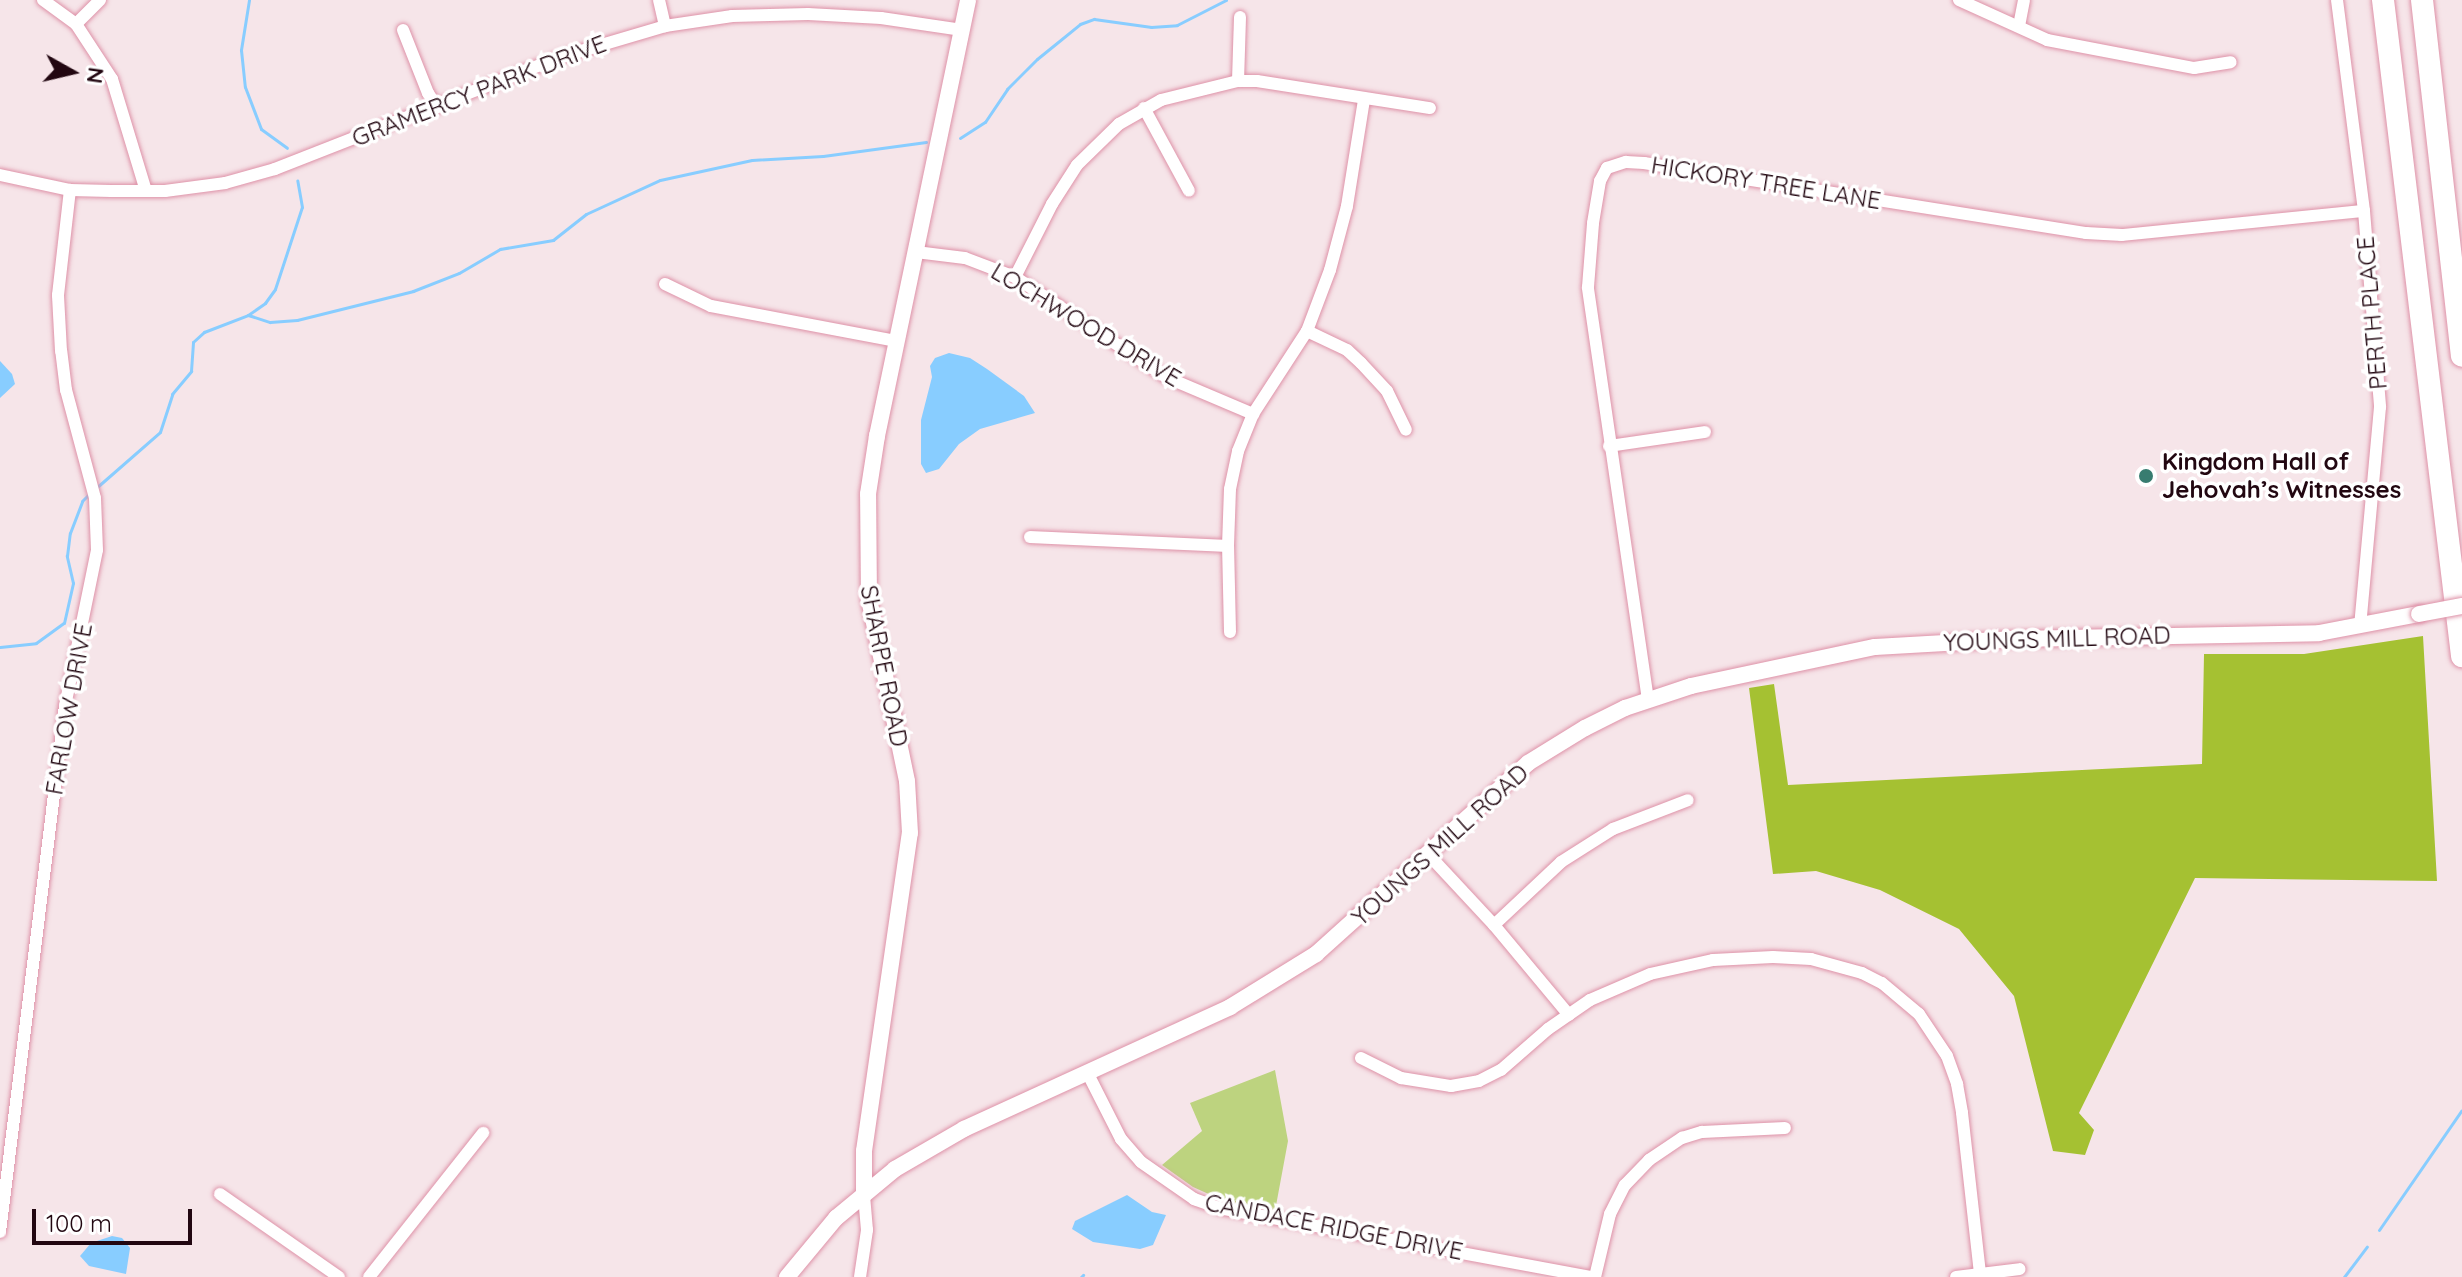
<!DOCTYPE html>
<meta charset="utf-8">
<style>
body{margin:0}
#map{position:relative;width:2462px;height:1277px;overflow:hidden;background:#f6e5e9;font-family:Quicksand,sans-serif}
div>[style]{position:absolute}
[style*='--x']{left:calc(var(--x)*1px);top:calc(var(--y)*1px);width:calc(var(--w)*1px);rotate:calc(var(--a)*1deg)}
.green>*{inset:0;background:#bdd37f}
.forest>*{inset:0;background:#a5c132}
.water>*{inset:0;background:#88cdff}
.stream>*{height:3px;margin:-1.5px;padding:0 1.5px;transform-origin:1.5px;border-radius:1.5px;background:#88cdff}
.roads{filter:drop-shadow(0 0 2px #de92a8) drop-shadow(0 0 2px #de92a8)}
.street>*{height:12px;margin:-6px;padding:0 6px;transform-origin:6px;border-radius:6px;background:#fff}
.secondary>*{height:16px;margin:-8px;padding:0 8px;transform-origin:8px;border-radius:8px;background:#fff}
.highway>*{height:22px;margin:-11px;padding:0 11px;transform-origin:11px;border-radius:11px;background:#fff}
.bridges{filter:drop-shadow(0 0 2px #de92a8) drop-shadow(0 0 2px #de92a8)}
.secondary-bridge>*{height:16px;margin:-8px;padding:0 8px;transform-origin:8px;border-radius:8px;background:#fff}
.dots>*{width:22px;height:22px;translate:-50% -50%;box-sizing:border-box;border:4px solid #fff;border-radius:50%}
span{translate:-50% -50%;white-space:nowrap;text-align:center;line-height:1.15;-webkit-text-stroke:7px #fff;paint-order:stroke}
.street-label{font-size:24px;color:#220711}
.poi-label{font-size:24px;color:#220711;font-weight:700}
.left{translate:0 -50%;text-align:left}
.north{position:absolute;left:32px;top:32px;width:80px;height:80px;-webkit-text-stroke:6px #fff;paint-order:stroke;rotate:98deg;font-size:22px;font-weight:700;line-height:32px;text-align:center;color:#220711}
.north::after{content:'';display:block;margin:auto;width:28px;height:36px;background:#220711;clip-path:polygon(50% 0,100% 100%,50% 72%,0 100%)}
.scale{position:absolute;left:32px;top:1209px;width:160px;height:36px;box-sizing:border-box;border:4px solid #220711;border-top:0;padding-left:10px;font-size:24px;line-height:28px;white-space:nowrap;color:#220711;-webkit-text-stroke:6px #fff;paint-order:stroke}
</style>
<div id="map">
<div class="green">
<i style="clip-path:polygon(1275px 1070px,1288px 1141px,1275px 1211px,1224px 1201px,1193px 1187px,1162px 1165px,1202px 1131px,1190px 1103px)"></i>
</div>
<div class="forest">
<i style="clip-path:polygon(2423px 636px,2437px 881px,2195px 878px,2079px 1113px,2094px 1130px,2085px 1155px,2053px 1151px,2014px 996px,1959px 929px,1880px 890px,1816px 871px,1773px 874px,1749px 688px,1774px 684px,1788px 785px,2202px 764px,2204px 654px,2304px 654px)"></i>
</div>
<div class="water">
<i style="clip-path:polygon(949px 353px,970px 358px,987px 369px,1024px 396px,1035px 413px,980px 429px,959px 444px,939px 469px,926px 473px,921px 464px,921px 420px,932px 377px,930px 366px,935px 358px)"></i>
<i style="clip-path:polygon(0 361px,12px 374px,15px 384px,0 398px)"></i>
<i style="clip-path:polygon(1127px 1195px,1152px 1212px,1166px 1215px,1153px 1245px,1140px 1249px,1093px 1242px,1072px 1229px,1075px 1221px)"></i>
<i style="clip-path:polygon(112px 1236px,122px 1238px,130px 1248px,126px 1274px,89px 1266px,80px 1256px,91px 1243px)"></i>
</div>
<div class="stream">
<i style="--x:249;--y:0;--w:51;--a:99.1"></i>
<i style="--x:241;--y:50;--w:37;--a:84"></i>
<i style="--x:245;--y:87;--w:45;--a:69.1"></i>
<i style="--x:261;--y:129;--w:32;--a:36"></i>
<i style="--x:960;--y:138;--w:30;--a:-33"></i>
<i style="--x:985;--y:122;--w:40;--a:-56"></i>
<i style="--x:1007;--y:89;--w:42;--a:-45"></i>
<i style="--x:1037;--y:59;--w:55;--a:-39.1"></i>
<i style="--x:1080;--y:24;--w:15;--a:-20"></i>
<i style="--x:1094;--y:19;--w:58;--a:8"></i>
<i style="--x:1151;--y:27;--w:26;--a:-4"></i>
<i style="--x:1177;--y:25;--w:55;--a:-27"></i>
<i style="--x:248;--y:315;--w:23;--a:18"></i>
<i style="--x:270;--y:322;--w:27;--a:-4"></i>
<i style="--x:297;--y:320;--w:120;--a:-14"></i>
<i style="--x:413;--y:291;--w:49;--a:-21.4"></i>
<i style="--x:459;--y:273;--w:48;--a:-30.3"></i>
<i style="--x:500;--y:249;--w:54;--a:-9.6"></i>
<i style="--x:553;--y:240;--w:42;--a:-38.2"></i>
<i style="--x:586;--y:214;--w:81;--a:-24.7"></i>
<i style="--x:660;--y:180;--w:94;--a:-12.3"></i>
<i style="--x:752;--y:160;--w:71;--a:-3.2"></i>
<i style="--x:823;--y:156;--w:104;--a:-7.7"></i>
<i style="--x:96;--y:488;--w:85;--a:-41.2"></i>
<i style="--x:160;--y:432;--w:40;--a:-72"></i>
<i style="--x:172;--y:394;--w:30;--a:-50"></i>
<i style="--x:191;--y:371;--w:29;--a:-86"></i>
<i style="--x:193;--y:342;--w:15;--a:-42"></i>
<i style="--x:204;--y:332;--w:47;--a:-21.1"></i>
<i style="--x:248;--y:315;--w:21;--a:-35"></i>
<i style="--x:265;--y:303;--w:17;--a:-54"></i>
<i style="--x:275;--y:289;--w:86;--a:-71.8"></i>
<i style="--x:302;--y:207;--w:27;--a:-100"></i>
<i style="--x:0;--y:647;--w:36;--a:-6"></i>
<i style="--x:36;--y:643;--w:34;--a:-36"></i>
<i style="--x:64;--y:623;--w:41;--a:-77.3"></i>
<i style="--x:73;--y:583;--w:28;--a:-103"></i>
<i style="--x:67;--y:556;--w:23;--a:-83"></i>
<i style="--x:70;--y:533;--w:34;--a:-69"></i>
<i style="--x:82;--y:501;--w:11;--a:-45"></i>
<i style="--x:2379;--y:1230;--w:145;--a:-55.4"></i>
<i style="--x:1081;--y:1277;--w:3;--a:-45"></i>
<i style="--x:2344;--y:1277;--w:38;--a:-53"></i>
</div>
<div class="roads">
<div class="street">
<i style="--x:43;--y:0;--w:41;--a:36"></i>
<i style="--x:76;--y:24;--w:66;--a:56.8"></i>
<i style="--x:112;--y:79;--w:117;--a:73.1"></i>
<i style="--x:659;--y:0;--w:27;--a:77"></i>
<i style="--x:1959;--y:0;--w:97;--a:24.4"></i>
<i style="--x:2047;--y:40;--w:150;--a:10.8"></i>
<i style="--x:2194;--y:68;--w:37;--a:-9"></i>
<i style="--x:2337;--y:0;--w:213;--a:82.7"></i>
<i style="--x:2364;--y:211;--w:197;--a:85.3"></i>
<i style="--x:2380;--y:407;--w:220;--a:95.2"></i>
<i style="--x:76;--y:24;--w:34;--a:-45"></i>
<i style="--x:2019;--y:26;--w:26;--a:-79"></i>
<i style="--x:403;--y:30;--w:68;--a:68.4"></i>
<i style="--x:428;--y:93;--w:17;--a:57"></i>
<i style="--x:1238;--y:81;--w:64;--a:-88.2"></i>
<i style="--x:1144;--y:108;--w:94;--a:61.5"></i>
<i style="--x:0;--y:175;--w:72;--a:12.1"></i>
<i style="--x:70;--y:190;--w:41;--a:1.4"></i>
<i style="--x:111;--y:191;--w:54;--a:0"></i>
<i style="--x:165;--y:191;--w:61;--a:-7.6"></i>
<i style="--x:225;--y:183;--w:52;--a:-15.6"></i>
<i style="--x:275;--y:169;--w:310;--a:-21.4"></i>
<i style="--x:564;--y:56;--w:105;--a:-16.5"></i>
<i style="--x:665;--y:26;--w:68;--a:-8.5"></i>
<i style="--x:732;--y:16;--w:76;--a:-1.5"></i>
<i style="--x:808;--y:14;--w:73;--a:3.1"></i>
<i style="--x:881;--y:18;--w:82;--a:8.4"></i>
<i style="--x:916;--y:252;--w:49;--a:7"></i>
<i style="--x:965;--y:258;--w:53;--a:20.8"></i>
<i style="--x:1015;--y:277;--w:181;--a:33.5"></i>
<i style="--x:1166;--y:377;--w:95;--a:23"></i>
<i style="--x:1015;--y:277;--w:82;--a:-63.1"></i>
<i style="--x:1052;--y:204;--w:46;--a:-57.3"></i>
<i style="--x:1077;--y:165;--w:59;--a:-44.3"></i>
<i style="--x:1119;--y:124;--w:48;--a:-29.7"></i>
<i style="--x:1161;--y:100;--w:79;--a:-13.9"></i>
<i style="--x:1238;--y:81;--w:19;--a:0"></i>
<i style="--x:1257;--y:81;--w:175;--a:8.9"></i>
<i style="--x:665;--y:284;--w:51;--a:25.6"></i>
<i style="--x:711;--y:306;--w:189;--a:10.7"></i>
<i style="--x:1307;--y:331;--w:44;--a:25.4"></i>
<i style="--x:1347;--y:350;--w:19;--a:43"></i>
<i style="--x:1361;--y:363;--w:38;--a:47"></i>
<i style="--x:1387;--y:391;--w:43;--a:64"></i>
<i style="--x:1609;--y:446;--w:97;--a:-8.3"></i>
<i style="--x:1030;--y:537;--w:198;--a:2.6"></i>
<i style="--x:1230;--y:632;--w:86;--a:-91.3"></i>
<i style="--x:1228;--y:546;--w:57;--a:-88"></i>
<i style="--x:1230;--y:489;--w:39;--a:-78"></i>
<i style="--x:1238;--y:451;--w:40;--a:-68"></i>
<i style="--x:1253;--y:414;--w:99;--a:-57"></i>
<i style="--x:1307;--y:331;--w:65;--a:-69.3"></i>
<i style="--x:1330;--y:270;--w:66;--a:-75.1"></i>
<i style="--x:1347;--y:206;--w:107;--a:-80.9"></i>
<i style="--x:1648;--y:700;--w:417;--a:-98.3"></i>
<i style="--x:1588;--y:287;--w:64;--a:-85.5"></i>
<i style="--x:1593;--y:223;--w:43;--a:-80.5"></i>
<i style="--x:1600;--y:181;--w:15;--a:-62"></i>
<i style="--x:1607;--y:168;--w:20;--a:-18"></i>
<i style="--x:1626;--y:162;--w:18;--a:3"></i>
<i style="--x:1644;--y:163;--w:448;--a:9"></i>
<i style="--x:2086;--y:233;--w:36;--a:3"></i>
<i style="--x:2122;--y:235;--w:243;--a:-5.7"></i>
<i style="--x:1428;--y:854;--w:97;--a:47.1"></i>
<i style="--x:1494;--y:925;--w:117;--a:50.2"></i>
<i style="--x:1494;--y:925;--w:92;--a:-43.2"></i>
<i style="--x:1561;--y:862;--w:62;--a:-32.4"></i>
<i style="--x:1613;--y:829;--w:80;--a:-21.1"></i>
<i style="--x:1361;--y:1058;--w:45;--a:26.6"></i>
<i style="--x:1401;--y:1078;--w:51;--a:9.1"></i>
<i style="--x:1451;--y:1086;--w:28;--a:-10"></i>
<i style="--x:1479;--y:1081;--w:25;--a:-27"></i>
<i style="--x:1501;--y:1070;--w:62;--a:-41.1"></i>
<i style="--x:1548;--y:1029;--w:51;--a:-34.6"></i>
<i style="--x:1590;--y:1000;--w:65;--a:-23.4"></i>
<i style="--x:1650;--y:974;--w:65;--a:-12.5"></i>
<i style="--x:1713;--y:960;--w:60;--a:-2.9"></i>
<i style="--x:1773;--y:957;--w:38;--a:3"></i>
<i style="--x:1811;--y:959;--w:53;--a:15.4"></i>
<i style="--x:1862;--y:973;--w:22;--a:27"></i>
<i style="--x:1882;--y:983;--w:48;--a:40"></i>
<i style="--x:1919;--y:1014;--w:50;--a:56.3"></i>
<i style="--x:1947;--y:1056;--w:30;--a:70"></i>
<i style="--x:1957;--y:1084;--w:29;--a:80"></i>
<i style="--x:1962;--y:1113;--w:161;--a:83.6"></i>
<i style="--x:1088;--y:1074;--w:73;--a:63.1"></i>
<i style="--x:1121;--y:1139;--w:30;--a:49"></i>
<i style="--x:1141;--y:1162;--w:65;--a:34.9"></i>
<i style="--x:1194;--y:1199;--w:27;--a:20"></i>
<i style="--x:1219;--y:1208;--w:379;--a:10.5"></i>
<i style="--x:220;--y:1194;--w:145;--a:34.9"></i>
<i style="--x:0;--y:1232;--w:530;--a:-82.96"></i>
<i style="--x:65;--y:706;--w:159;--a:-78.4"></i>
<i style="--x:97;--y:550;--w:52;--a:-92.2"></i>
<i style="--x:95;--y:498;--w:112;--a:-105"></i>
<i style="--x:66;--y:390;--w:39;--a:-97"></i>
<i style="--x:61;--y:351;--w:56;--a:-93.1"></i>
<i style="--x:58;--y:295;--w:106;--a:-83.5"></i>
<i style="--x:369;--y:1277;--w:184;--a:-51.6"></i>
<i style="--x:860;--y:1277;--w:48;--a:-81.5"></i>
<i style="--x:867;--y:1230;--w:37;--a:-95"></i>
<i style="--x:1595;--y:1277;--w:65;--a:-76.6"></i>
<i style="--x:1610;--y:1214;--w:33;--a:-63"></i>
<i style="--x:1625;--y:1185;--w:35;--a:-46"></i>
<i style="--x:1649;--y:1160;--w:40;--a:-34"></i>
<i style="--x:1682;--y:1138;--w:21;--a:-17"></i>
<i style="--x:1702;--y:1132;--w:83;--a:-2.8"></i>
<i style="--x:1956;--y:1277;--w:64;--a:-7.1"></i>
</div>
<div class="secondary">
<i style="--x:864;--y:1193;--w:42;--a:-90"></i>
<i style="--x:864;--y:1151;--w:321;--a:-81.8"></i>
<i style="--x:910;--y:833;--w:52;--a:-93.3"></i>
<i style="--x:907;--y:781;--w:186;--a:-101.8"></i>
<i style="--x:869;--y:599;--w:105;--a:-90.5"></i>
<i style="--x:868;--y:494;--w:59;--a:-81.2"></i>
<i style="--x:877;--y:436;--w:445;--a:-78.2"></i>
<i style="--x:787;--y:1277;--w:77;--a:-50.3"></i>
<i style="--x:836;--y:1218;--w:77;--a:-39.7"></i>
<i style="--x:895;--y:1169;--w:80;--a:-30.1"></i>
<i style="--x:964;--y:1129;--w:293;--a:-24.6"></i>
<i style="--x:1230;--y:1007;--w:101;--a:-31.6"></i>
<i style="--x:1316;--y:954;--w:285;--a:-42"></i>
<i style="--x:1528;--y:763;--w:67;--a:-31.6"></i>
<i style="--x:1585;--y:728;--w:45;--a:-26.6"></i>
<i style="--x:1625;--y:708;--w:70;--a:-18.4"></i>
<i style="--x:1691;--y:686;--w:188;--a:-12"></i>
<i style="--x:1875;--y:647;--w:140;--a:-3.3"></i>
<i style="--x:2015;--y:639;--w:304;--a:-1.1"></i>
<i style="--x:2319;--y:633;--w:102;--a:-10.8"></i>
</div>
<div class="highway">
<i style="--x:2383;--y:0;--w:661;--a:83.13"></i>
<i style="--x:2422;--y:0;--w:358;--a:83.6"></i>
</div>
</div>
<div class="bridges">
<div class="secondary-bridge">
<i style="--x:2419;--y:614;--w:44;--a:-10.5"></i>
</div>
</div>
<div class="dots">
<i style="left:2146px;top:476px;background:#387c70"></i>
</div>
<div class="street-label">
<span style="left:479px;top:91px;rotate:-21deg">GRAMERCY PARK DRIVE</span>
<span style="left:1766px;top:183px;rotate:9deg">HICKORY TREE LANE</span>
<span style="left:2372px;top:313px;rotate:-95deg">PERTH PLACE</span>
<span style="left:1086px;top:325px;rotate:31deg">LOCHWOOD DRIVE</span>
<span style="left:2057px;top:639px;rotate:-2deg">YOUNGS MILL ROAD</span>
<span style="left:884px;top:666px;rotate:79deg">SHARPE ROAD</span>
<span style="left:69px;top:709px;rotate:-80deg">FARLOW DRIVE</span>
<span style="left:1440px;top:845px;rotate:-42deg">YOUNGS MILL ROAD</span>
<span style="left:1334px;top:1227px;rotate:11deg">CANDACE RIDGE DRIVE</span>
</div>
<div class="poi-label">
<span class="left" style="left:2162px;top:476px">Kingdom Hall of<br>Jehovah’s Witnesses</span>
</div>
<div class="north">N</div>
<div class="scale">100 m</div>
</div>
